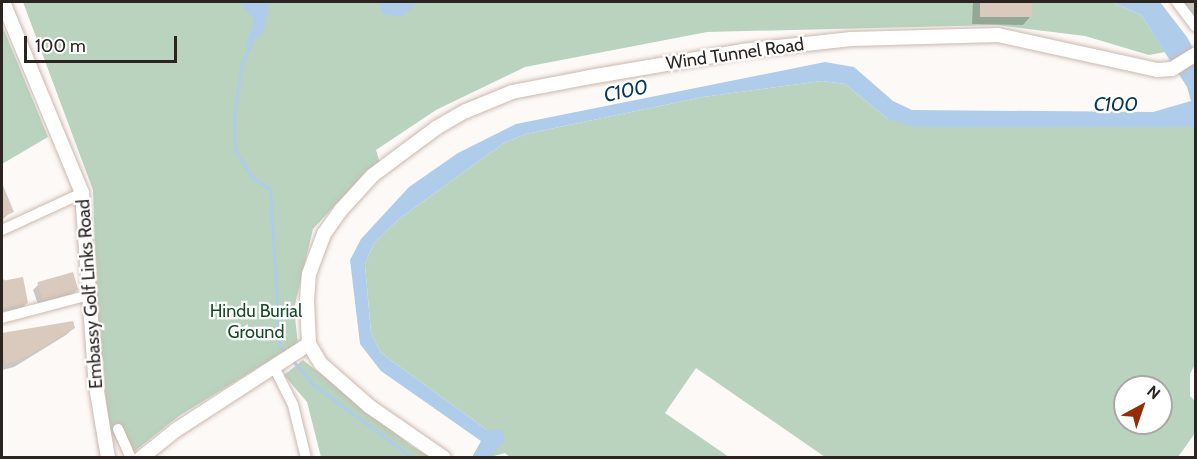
<!DOCTYPE html>
<style>
body{margin:0}
#map{position:relative;width:1197px;height:459px;overflow:hidden;background:#fdf9f7;font-family:Cabin,sans-serif}
div>[style]{position:absolute}
[style*='--x']{left:calc(var(--x)*1px);top:calc(var(--y)*1px);width:calc(var(--w)*1px);rotate:calc(var(--a)*1deg)}
.green>*{inset:0;background:#b9d3be}
.water>*{inset:0;background:#afcdea}
.shadow>*{inset:0;background:#0003}
.stream>*{height:3px;margin:-1.5px;padding:0 1.5px;transform-origin:1.5px;border-radius:1.5px;background:#afcdea}
.building>*{inset:0;background:#dac9bd;transform-origin:0 0}
.roads{filter:drop-shadow(0 0 2px #cbb8ae) drop-shadow(0 0 2px #cbb8ae)}
.street>*{height:10px;margin:-5px;padding:0 5px;transform-origin:5px;border-radius:5px;background:#fff}
.secondary>*{height:14px;margin:-7px;padding:0 7px;transform-origin:7px;border-radius:7px;background:#fff}
span{translate:-50% -50%;white-space:nowrap;text-align:center;line-height:1.15;-webkit-text-stroke:4.5px #fff;paint-order:stroke}
.street-label{font-size:18px;color:#2b2420}
.park-label{font-size:18px;color:#184c28}
.water-label{font-size:20px;color:#06375c;font-style:italic}
.frame{position:absolute;inset:0;border:3px solid #2b2420;pointer-events:none}
.north{position:absolute;left:1113px;top:375px;width:60px;height:60px;box-sizing:border-box;background:#fff;border:2px solid #aaa7a6;border-radius:50%;rotate:40deg;font-size:16px;font-weight:700;line-height:24px;text-align:center;color:#2b2420}
.north::after{content:'';display:block;margin:auto;width:21px;height:27px;background:#942e08;clip-path:polygon(50% 0,100% 100%,50% 72%,0 100%)}
.scale{position:absolute;left:24px;top:36px;width:153px;height:27px;box-sizing:border-box;border:3px solid #2b2420;border-top:0;padding-left:8px;font-size:18px;line-height:21px;white-space:nowrap;color:#2b2420;-webkit-text-stroke:4px #fff;paint-order:stroke}
</style>
<div id="map">
<div class="green">
<i style="clip-path:polygon(23px 2px,1112px 2px,1141px 15px,1165px 52px,1149px 55px,1085px 36px,997px 25px,707px 32px,525px 67px,436px 110px,376px 150px,380px 163px,362px 176px,313px 229px,294px 309px,298px 343px,179px 416px,126px 458px,109px 427px,97px 309px,93px 190px)"></i>
<i style="clip-path:polygon(2px 25px,48px 137px,2px 164px)"></i>
<i style="clip-path:polygon(evenodd,822px 81px,845px 84px,888px 119px,1195px 127px,1196px 362px,1190px 374px,1190px 396px,1195px 401px,1195px 433px,1178px 457px,825px 457px,696px 368px,665px 413px,729px 457px,511px 458px,505px 453px,490px 457px,496px 446px,487px 430px,381px 353px,371px 333px,365px 264px,374px 243px,399px 219px,504px 143px,526px 134px,703px 97px,822px 81px,1125px 387px,1161px 387px,1161px 423px,1125px 423px,1125px 387px)"></i>
<i style="clip-path:polygon(303px 360px,410px 445px,430px 457px,321px 457px,307px 402px,284px 375px)"></i>
</div>
<div class="water">
<i style="clip-path:polygon(239px 2px,270px 2px,264px 31px,245px 49px,254px 19px)"></i>
<i style="clip-path:polygon(378px 2px,418px 2px,402px 17px,383px 14px)"></i>
<i style="clip-path:polygon(1112px 2px,1160px 2px,1187px 37px,1195px 52px,1195px 127px,913px 127px,888px 119px,845px 84px,822px 81px,703px 97px,526px 134px,504px 143px,399px 219px,374px 243px,365px 264px,371px 333px,381px 353px,487px 430px,502px 430px,505px 441px,490px 457px,472px 457px,481px 441px,381px 371px,360px 344px,350px 260px,361px 239px,409px 187px,458px 153px,516px 124px,825px 62px,854px 67px,893px 101px,912px 110px,1153px 112px,1191px 101px,1187px 87px,1141px 15px)"></i>
</div>
<div class="shadow">
<i style="clip-path:polygon(973px 2px,1031px 2px,1030px 17px,1023px 25px,972px 24px)"></i>
<i style="clip-path:polygon(1179px 2px,1196px 2px,1196px 22px)"></i>
<i style="clip-path:polygon(2px 186px,12px 211px,2px 220px)"></i>
<i style="clip-path:polygon(2px 278px,27px 303px,21px 309px,2px 312px)"></i>
<i style="clip-path:polygon(39px 284px,77px 290px,71px 295px,38px 304px,33px 290px)"></i>
<i style="clip-path:polygon(72px 322px,74px 328px,66px 335px,14px 367px,2px 370px,2px 334px)"></i>
</div>
<div class="stream">
<i style="--x:252;--y:41;--w:24;--a:114"></i>
<i style="--x:242;--y:63;--w:51;--a:99.1"></i>
<i style="--x:234;--y:113;--w:37;--a:88"></i>
<i style="--x:235;--y:150;--w:32;--a:58"></i>
<i style="--x:252;--y:177;--w:22;--a:34"></i>
<i style="--x:270;--y:189;--w:157;--a:86.4"></i>
<i style="--x:280;--y:346;--w:9;--a:49"></i>
<i style="--x:293;--y:361;--w:33;--a:49"></i>
<i style="--x:315;--y:386;--w:122;--a:36.3"></i>
</div>
<div class="building">
<i style="left:980px;top:2px;width:52px;height:15px"></i>
<i style="clip-path:polygon(2px 183px,14px 212px,2px 217px)"></i>
<i style="left:73px;top:272px;width:19px;height:37px;rotate:74deg"></i>
<i style="clip-path:polygon(23px 277px,28px 303px,2px 308px,2px 281px)"></i>
<i style="clip-path:polygon(73px 321px,75px 328px,23px 359px,7px 364px,2px 357px,2px 333px)"></i>
</div>
<div class="roads">
<div class="street">
<i style="--x:1177;--y:2;--w:31;--a:53"></i>
<i style="--x:2;--y:230;--w:88;--a:-24.8"></i>
<i style="--x:2;--y:318;--w:90;--a:-14.8"></i>
<i style="--x:274;--y:367;--w:42;--a:63.4"></i>
<i style="--x:293;--y:405;--w:55;--a:76.2"></i>
<i style="--x:118;--y:429;--w:32;--a:66"></i>
</div>
<div class="secondary">
<i style="--x:3;--y:2;--w:207;--a:67.5"></i>
<i style="--x:82;--y:193;--w:194;--a:85.9"></i>
<i style="--x:96;--y:386;--w:73;--a:80.5"></i>
<i style="--x:141;--y:458;--w:45;--a:-38.7"></i>
<i style="--x:176;--y:430;--w:158;--a:-32.9"></i>
<i style="--x:444;--y:458;--w:91;--a:-145.3"></i>
<i style="--x:369;--y:406;--w:64;--a:-138.8"></i>
<i style="--x:321;--y:364;--w:23;--a:-121"></i>
<i style="--x:309;--y:344;--w:43;--a:-92.7"></i>
<i style="--x:307;--y:301;--w:27;--a:-86"></i>
<i style="--x:309;--y:274;--w:43;--a:-69.4"></i>
<i style="--x:324;--y:234;--w:29;--a:-55"></i>
<i style="--x:341;--y:210;--w:47;--a:-47.6"></i>
<i style="--x:373;--y:175;--w:79;--a:-36.7"></i>
<i style="--x:436;--y:128;--w:34;--a:-30"></i>
<i style="--x:466;--y:111;--w:50;--a:-22.4"></i>
<i style="--x:512;--y:92;--w:79;--a:-10.9"></i>
<i style="--x:590;--y:77;--w:154;--a:-9.7"></i>
<i style="--x:742;--y:51;--w:110;--a:-6.3"></i>
<i style="--x:851;--y:39;--w:147;--a:-1.6"></i>
<i style="--x:998;--y:35;--w:163;--a:12.4"></i>
<i style="--x:1157;--y:70;--w:15;--a:-4"></i>
<i style="--x:1172;--y:69;--w:28;--a:-32"></i>
</div>
</div>
<div class="street-label">
<span style="left:735px;top:54px;rotate:-8deg">Wind Tunnel Road</span>
<span style="left:90px;top:294px;rotate:-94deg">Embassy Golf Links Road</span>
</div>
<div class="park-label">
<span style="left:256px;top:322px">Hindu Burial<br>Ground</span>
</div>
<div class="water-label">
<span style="left:626px;top:91px;rotate:-12deg">C100</span>
<span style="left:1116px;top:104px">C100</span>
</div>
<div class="frame"></div>
<div class="north">N</div>
<div class="scale">100 m</div>
</div>
